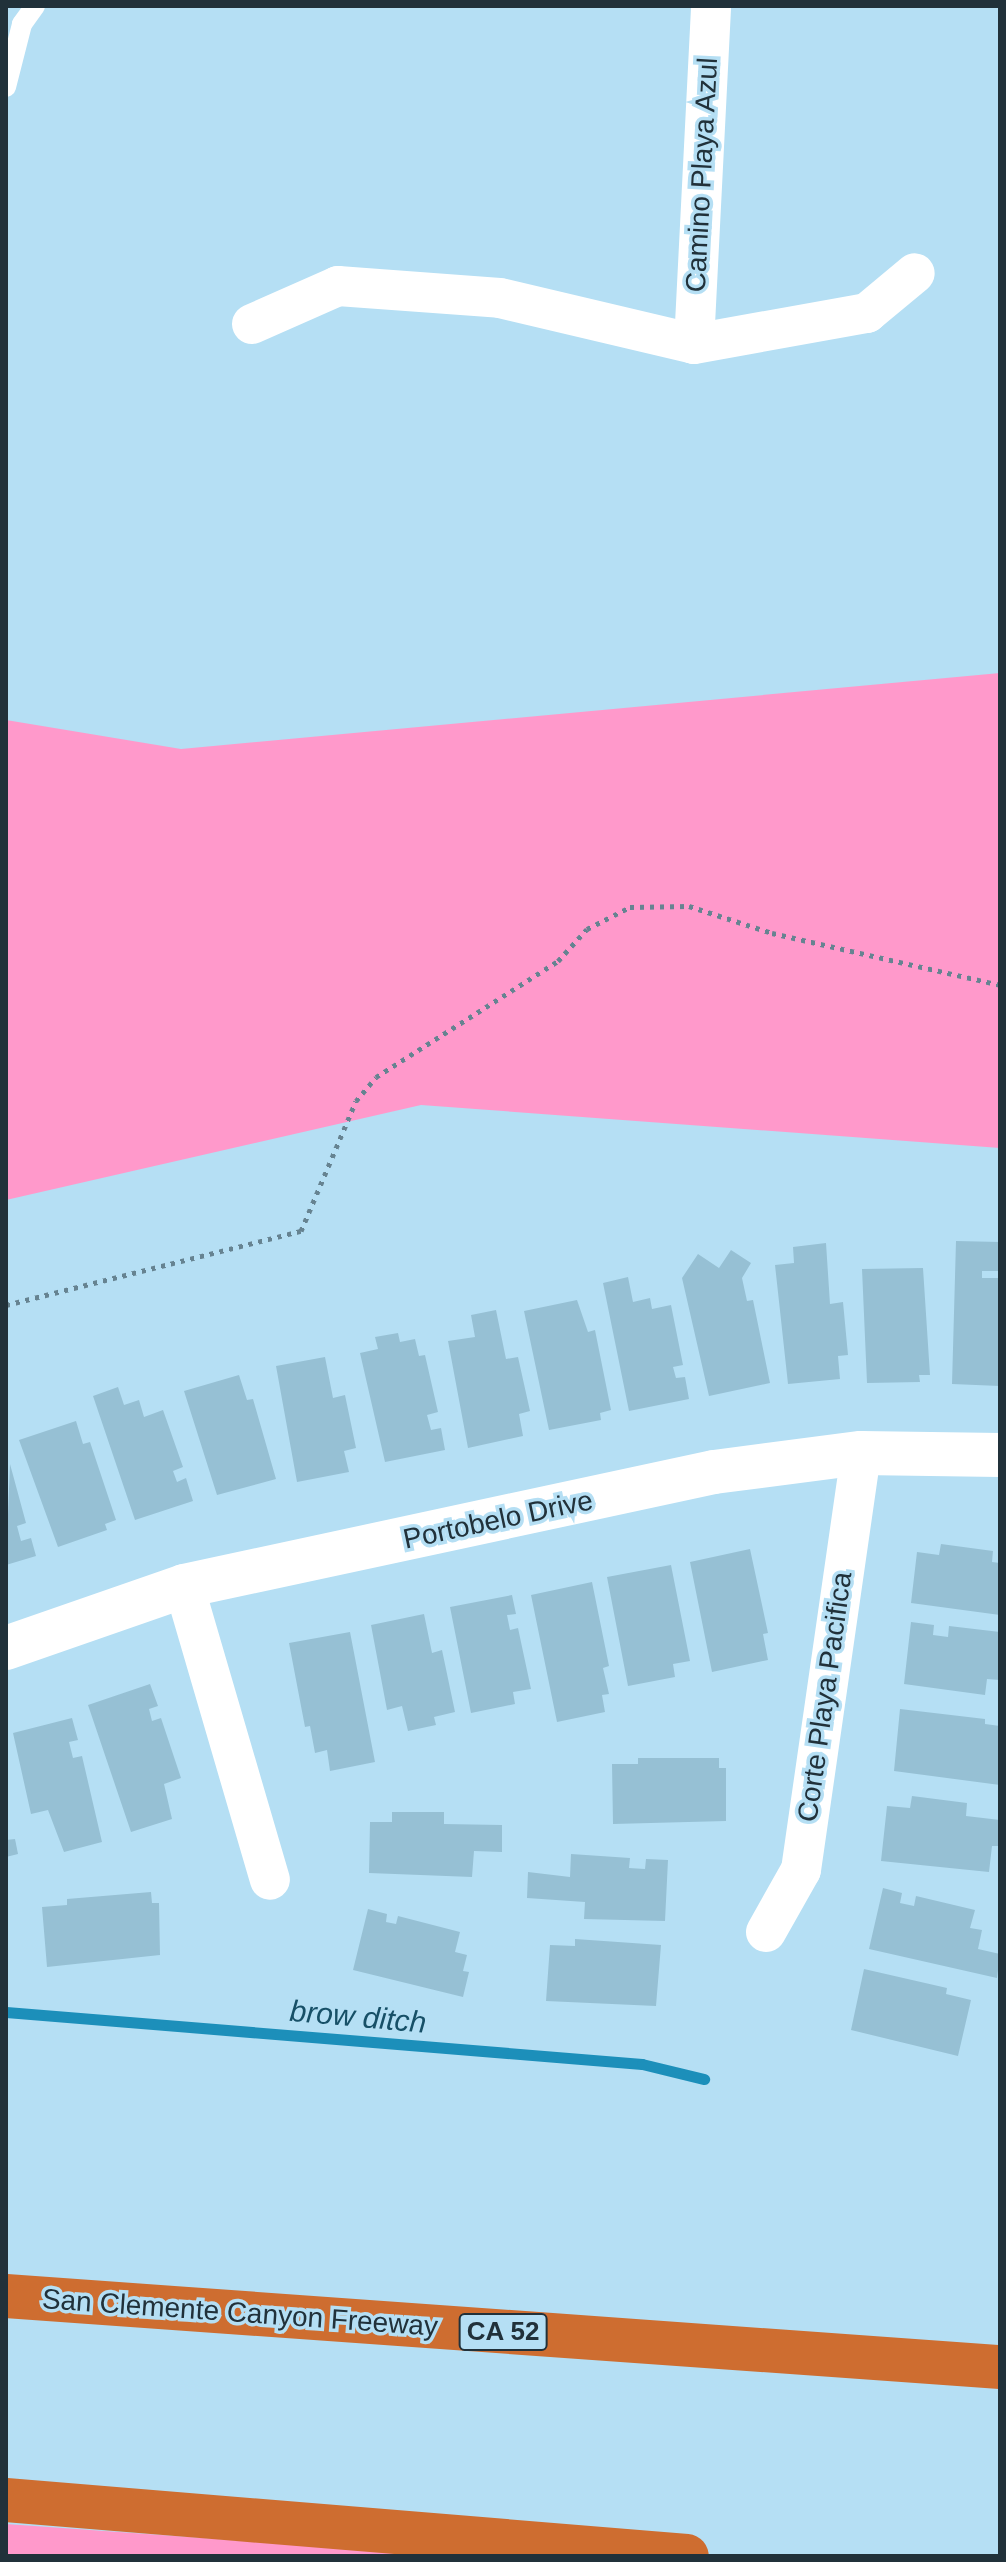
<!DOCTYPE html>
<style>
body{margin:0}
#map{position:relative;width:1006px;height:2562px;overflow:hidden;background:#b5dff4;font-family:Helvetica,sans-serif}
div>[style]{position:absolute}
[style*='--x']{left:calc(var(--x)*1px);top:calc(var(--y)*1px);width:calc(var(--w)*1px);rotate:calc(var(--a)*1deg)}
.green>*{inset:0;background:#ff99cb}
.stream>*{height:11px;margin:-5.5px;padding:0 5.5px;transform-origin:5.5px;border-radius:5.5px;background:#1c8fba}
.building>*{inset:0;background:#96c0d4}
.path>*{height:5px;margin-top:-2.5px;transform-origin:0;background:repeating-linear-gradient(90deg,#668391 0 4px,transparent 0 10px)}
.lane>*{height:20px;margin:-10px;padding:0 10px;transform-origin:10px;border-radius:10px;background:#fff}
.street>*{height:40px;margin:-20px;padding:0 20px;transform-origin:20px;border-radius:20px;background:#fff}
.secondary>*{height:44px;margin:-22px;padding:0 22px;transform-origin:22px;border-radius:22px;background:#fff}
.highway>*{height:44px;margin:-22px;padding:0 22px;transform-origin:22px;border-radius:22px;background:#ce6d30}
span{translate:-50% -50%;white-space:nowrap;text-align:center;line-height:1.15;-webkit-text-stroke:7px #b5dff4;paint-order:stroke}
.shield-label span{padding:2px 6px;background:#b5dff4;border:2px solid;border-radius:6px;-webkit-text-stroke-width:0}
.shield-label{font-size:26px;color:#21313a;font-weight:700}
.street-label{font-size:28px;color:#21313a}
.water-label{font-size:30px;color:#175067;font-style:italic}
.frame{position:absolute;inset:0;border:8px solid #21313a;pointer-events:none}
</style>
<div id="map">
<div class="green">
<i style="clip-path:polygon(1000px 673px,1000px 1148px,421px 1105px,6px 1200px,6px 720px,181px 749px)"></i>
<i style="clip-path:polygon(6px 2524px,274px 2543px,469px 2556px,6px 2556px)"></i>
</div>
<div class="stream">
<i style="--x:6;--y:2012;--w:638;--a:4.67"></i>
<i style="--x:642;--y:2064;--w:64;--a:13.6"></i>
</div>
<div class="building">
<i style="clip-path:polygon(956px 1241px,1000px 1242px,1000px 1271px,982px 1271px,982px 1278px,998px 1278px,1000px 1386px,952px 1384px)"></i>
<i style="clip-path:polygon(826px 1243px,830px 1304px,843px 1302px,848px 1355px,838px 1356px,840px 1379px,788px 1384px,775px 1265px,794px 1263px,793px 1247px)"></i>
<i style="clip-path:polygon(731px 1250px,751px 1263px,742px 1278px,747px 1301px,753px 1300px,770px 1383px,709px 1396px,682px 1278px,698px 1254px,719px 1268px)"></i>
<i style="clip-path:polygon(923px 1268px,930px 1375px,919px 1375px,920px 1382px,867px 1383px,862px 1269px)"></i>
<i style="clip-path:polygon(628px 1277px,633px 1302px,650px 1298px,652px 1309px,671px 1305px,683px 1365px,673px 1367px,676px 1378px,685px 1377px,689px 1399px,629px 1411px,603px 1283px)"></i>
<i style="clip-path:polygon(577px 1300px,588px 1332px,595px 1330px,611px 1410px,600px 1413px,601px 1420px,549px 1430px,524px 1311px)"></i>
<i style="clip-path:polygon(496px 1310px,506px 1359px,518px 1357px,530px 1411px,519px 1414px,523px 1436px,468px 1448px,448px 1341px,475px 1337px,471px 1315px)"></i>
<i style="clip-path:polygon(398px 1333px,400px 1342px,415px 1339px,419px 1356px,425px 1355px,438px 1412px,427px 1415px,431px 1430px,441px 1428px,445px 1450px,385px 1462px,360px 1353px,378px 1349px,375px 1337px)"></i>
<i style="clip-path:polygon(325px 1357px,333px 1398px,345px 1395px,356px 1448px,344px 1451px,349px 1472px,297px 1482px,276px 1366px)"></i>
<i style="clip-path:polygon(239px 1375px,247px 1400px,253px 1399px,276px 1479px,217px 1495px,184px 1391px)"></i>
<i style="clip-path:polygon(118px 1387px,124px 1405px,139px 1400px,144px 1417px,163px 1410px,183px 1467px,173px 1471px,177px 1482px,186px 1478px,193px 1501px,135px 1520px,93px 1396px)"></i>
<i style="clip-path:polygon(76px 1421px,83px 1444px,90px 1442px,116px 1520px,105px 1524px,107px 1530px,58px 1547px,19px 1440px)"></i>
<i style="clip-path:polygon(10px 1464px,26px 1523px,17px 1526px,21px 1541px,31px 1538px,36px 1556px,6px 1565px)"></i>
<i style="clip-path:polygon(941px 1544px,993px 1551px,992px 1562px,1000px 1563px,1000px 1615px,911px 1603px,917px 1552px,939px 1555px)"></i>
<i style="clip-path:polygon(750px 1549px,768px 1633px,763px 1634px,768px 1660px,712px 1672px,690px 1562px)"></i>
<i style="clip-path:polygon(671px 1565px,690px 1661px,673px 1664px,675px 1677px,628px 1686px,607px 1577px)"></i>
<i style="clip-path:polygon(592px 1582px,609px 1666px,603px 1668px,609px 1694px,602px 1695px,605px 1712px,557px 1722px,531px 1595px)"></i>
<i style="clip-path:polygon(512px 1595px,516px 1614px,507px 1615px,510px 1630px,518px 1628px,531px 1689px,513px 1692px,515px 1704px,471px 1713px,450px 1607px)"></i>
<i style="clip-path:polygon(424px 1614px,432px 1653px,442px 1650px,455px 1712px,434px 1717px,436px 1725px,408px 1731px,402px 1706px,387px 1710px,371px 1625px)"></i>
<i style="clip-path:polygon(911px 1622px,934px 1625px,933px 1635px,948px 1637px,949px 1626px,1000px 1632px,1000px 1680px,987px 1679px,985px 1695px,904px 1684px)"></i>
<i style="clip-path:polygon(350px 1632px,375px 1762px,330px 1771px,327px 1750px,315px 1753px,310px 1726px,305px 1727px,289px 1643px)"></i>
<i style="clip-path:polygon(150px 1684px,158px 1706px,149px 1709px,152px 1721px,161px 1718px,181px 1778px,164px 1784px,172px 1819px,131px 1832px,88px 1705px)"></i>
<i style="clip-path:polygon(900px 1709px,985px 1719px,985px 1724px,1000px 1726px,1000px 1785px,894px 1771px)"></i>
<i style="clip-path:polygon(72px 1718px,78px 1740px,69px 1742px,73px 1758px,82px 1756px,102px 1842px,64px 1852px,48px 1810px,31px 1814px,13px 1733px)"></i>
<i style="clip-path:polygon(638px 1758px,719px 1758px,719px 1768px,726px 1768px,726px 1821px,613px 1824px,612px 1764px,638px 1764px)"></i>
<i style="clip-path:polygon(912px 1796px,967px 1803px,966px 1816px,1000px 1820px,1000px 1846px,992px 1846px,989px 1872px,881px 1861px,887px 1806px,910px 1808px)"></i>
<i style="clip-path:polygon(392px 1812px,444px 1812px,444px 1824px,502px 1825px,502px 1852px,474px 1851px,472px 1877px,369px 1873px,370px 1822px,392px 1822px)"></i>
<i style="clip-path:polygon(15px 1839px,18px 1854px,6px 1857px,6px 1840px)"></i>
<i style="clip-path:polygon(571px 1854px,630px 1858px,629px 1868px,645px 1869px,646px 1859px,668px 1860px,665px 1921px,584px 1919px,585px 1902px,527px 1898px,528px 1872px,570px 1877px)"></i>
<i style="clip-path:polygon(883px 1888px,902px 1893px,900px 1903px,914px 1906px,916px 1896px,975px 1910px,970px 1928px,982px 1930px,978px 1949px,1000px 1954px,997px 1978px,869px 1949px)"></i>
<i style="clip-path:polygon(151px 1892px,152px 1903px,159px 1903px,160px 1955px,47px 1967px,42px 1907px,67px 1905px,67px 1899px)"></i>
<i style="clip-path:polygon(368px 1909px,387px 1914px,386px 1922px,396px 1924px,398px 1916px,460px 1932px,455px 1952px,467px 1955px,463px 1971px,469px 1972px,463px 1997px,353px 1970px)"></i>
<i style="clip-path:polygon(575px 1939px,661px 1945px,656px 2006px,546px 2001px,550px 1945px,575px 1946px)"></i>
<i style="clip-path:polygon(864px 1969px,947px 1988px,946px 1994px,971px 2000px,958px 2056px,851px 2030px)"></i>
</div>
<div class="path">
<i style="--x:6;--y:1305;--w:304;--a:-14.1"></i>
<i style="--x:301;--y:1231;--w:141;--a:-67.1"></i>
<i style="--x:356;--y:1101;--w:31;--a:-50"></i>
<i style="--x:376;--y:1077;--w:216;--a:-32.5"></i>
<i style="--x:558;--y:961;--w:43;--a:-47.8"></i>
<i style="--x:587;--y:929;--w:48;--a:-27.1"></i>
<i style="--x:630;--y:907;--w:59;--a:-1"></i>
<i style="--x:689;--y:906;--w:87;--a:18"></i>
<i style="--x:772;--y:933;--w:234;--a:12.8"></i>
</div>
<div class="lane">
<i style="--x:6;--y:87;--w:65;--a:-75.7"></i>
<i style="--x:22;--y:24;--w:22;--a:-54"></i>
</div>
<div class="street">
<i style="--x:252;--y:324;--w:94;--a:-23.8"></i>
<i style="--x:338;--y:286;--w:162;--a:4.2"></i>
<i style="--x:500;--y:298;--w:199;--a:13.3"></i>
<i style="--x:694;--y:344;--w:176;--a:-10.2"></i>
<i style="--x:867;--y:313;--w:62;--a:-39.8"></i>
<i style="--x:694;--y:344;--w:338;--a:-87.1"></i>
<i style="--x:184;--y:1586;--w:306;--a:73.7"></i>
<i style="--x:766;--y:1932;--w:71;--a:-60.6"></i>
<i style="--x:801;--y:1870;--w:421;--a:-81.8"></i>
</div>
<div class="secondary">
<i style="--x:6;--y:1648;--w:188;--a:-19.2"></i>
<i style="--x:184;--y:1586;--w:542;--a:-12.14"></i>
<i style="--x:714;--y:1472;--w:148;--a:-7.4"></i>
<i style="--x:861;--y:1453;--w:139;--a:0.8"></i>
</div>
<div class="highway">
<i style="--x:6;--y:2296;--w:997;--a:4.09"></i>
<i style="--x:6;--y:2500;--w:683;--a:4.7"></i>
</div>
<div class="shield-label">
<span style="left:503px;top:2332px">CA 52</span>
</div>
<div class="street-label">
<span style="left:702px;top:175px;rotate:-87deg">Camino Playa Azul</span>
<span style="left:498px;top:1520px;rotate:-12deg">Portobelo Drive</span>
<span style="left:825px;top:1697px;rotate:-82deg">Corte Playa Pacifica</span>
<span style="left:240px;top:2313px;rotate:4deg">San Clemente Canyon Freeway</span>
</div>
<div class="water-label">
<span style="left:358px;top:2017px;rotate:5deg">brow ditch</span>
</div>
<div class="frame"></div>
</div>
